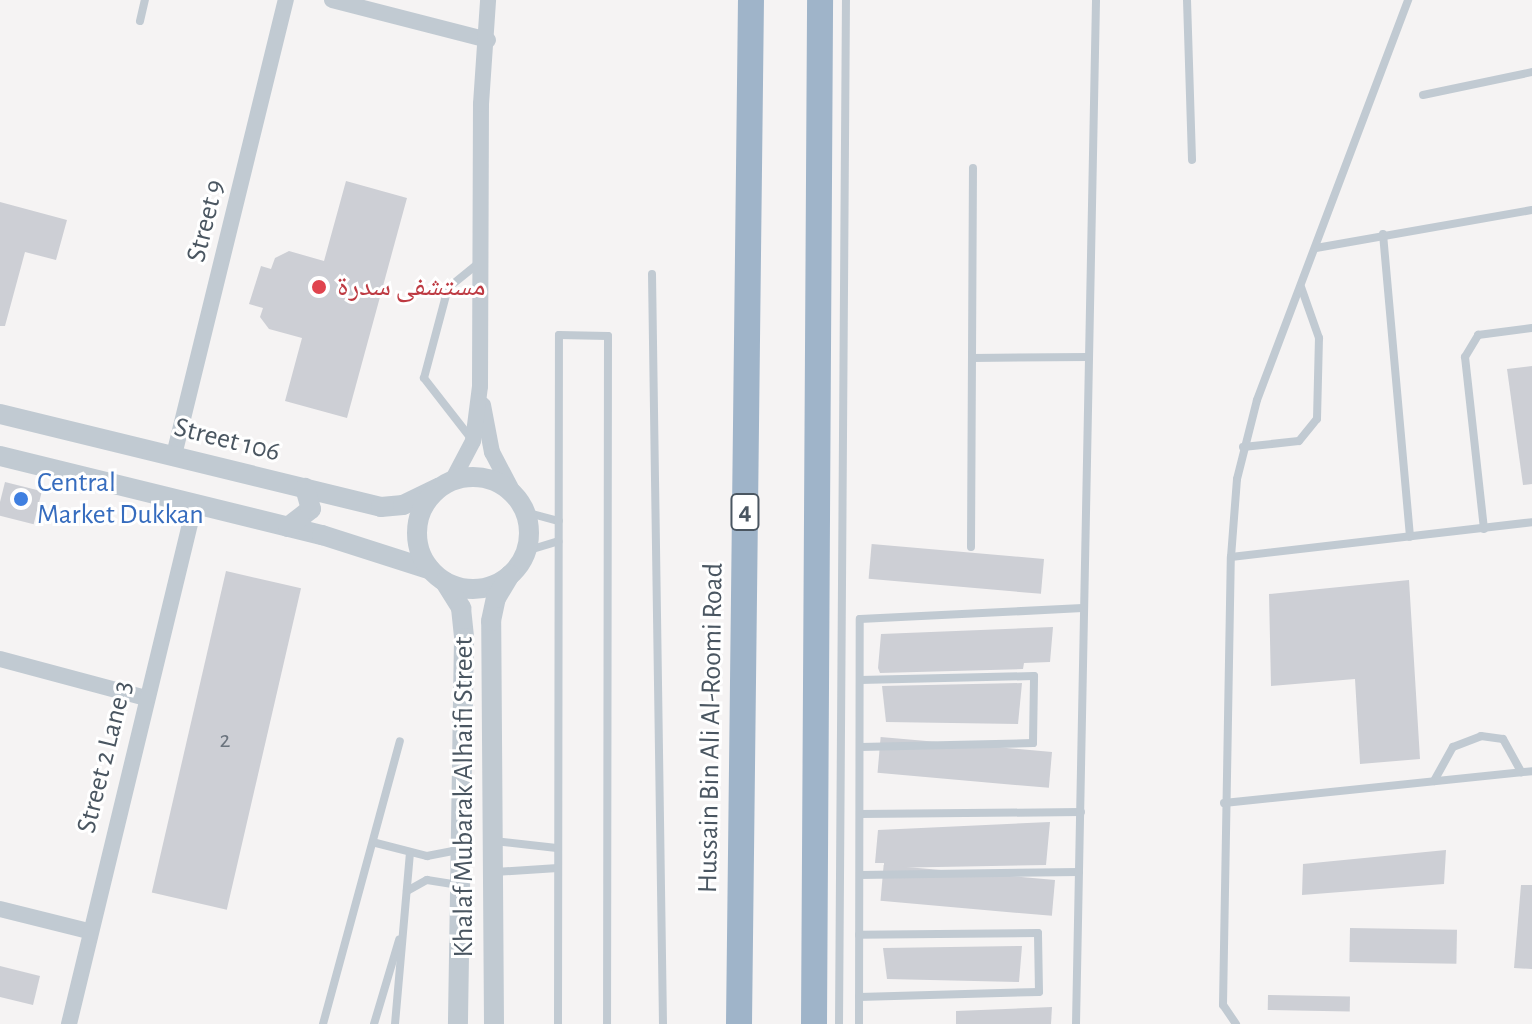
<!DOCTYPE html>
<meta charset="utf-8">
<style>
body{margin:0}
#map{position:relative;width:1532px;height:1024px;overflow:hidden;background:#f5f3f3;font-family:"Alegreya Sans","Noto Naskh Arabic",sans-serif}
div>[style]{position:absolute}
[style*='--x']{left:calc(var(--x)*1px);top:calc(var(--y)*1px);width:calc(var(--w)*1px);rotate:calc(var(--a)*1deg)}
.building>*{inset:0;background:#cdcfd5;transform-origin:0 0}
.service>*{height:8px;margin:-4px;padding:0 4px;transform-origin:4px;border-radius:4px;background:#c1cad2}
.minor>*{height:16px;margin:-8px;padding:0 8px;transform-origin:8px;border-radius:8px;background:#c1cad2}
.tertiary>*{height:20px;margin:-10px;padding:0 10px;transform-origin:10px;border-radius:10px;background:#c1cad2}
.tertiary>.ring{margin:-10px;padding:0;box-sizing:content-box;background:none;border:20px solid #c1cad2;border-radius:50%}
.trunk>*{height:26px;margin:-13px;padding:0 13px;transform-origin:13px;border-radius:13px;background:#9fb4c9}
.dots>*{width:22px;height:22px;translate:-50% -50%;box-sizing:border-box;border:4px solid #fff;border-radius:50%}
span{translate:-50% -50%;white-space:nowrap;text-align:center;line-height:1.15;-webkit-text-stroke:6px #fff;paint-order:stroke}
.number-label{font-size:24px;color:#6b747e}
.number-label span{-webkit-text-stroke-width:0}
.shield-label span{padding:2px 6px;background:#fff;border:2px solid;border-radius:6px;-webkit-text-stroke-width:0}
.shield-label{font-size:26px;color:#4a5661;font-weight:700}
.street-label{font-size:28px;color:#4a5661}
.health-label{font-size:28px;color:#be3a42}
.left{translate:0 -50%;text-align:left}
.shop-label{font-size:28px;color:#366cbe}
</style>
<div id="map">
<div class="building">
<i style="clip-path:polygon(346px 181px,407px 198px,347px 418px,285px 401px,302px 338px,269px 329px,260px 317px,263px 308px,249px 304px,261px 266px,271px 269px,275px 258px,289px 251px,324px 261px)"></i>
<i style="clip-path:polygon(0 202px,67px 220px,56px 260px,25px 252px,5px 326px,0 326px)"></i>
<i style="clip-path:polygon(1532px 366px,1532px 484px,1523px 485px,1507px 369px)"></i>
<i style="left:5px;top:482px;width:38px;height:34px;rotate:14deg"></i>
<i style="left:1044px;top:559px;width:35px;height:173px;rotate:95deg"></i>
<i style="left:226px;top:571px;width:77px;height:330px;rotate:13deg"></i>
<i style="clip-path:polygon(1409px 580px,1420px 759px,1360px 764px,1355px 679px,1271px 686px,1269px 594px)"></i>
<i style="clip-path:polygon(1053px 627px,1050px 662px,1024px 663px,1023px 669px,880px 673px,878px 668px,881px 634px)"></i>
<i style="clip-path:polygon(1022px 683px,1018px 724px,886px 722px,882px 686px)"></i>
<i style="left:1052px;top:752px;width:36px;height:172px;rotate:95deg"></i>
<i style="clip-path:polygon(1050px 822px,1046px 865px,884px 868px,884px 863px,875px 863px,878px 830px)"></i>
<i style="clip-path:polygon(1446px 850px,1444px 884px,1302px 895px,1303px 864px)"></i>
<i style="left:1055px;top:880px;width:36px;height:172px;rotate:95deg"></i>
<i style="clip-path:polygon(1521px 885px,1532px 885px,1532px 969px,1514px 968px)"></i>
<i style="left:1350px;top:928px;width:107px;height:34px;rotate:1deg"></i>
<i style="clip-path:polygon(1022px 946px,1019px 982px,887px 979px,883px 948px)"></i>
<i style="clip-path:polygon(0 966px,40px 976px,33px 1005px,0 997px)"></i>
<i style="left:1268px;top:995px;width:82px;height:15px;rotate:1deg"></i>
<i style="clip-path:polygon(1052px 1007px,1051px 1024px,956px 1024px,956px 1011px)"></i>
</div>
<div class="service">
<i style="--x:1187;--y:0;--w:160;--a:88.2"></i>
<i style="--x:140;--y:21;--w:22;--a:-77"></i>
<i style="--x:1423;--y:95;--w:111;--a:-11.9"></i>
<i style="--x:1383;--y:234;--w:304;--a:84.9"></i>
<i style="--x:1316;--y:248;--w:219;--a:-10"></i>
<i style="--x:652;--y:274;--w:750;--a:89.16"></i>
<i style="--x:972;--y:358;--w:116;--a:-0.5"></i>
<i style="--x:473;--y:441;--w:80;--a:-127.9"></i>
<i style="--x:424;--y:378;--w:93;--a:-75.1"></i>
<i style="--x:448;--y:288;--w:41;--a:-39.1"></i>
<i style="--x:1243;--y:447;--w:56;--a:-6.1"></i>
<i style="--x:1299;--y:441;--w:28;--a:-51"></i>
<i style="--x:1317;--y:419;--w:81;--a:-88.6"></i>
<i style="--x:1319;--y:338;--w:54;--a:-109.4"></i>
<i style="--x:525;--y:512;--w:35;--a:15"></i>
<i style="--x:1484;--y:529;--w:173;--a:-96.3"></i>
<i style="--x:1465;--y:357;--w:26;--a:-59"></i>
<i style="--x:1478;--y:335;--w:54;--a:-7.4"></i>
<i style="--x:971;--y:547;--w:379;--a:-89.7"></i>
<i style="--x:526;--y:551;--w:34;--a:-17"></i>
<i style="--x:1231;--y:557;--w:303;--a:-6.6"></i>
<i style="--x:860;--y:747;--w:173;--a:-1.3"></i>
<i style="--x:1033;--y:743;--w:67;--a:-89.1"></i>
<i style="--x:1034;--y:676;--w:174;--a:178.7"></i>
<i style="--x:1434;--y:781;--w:39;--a:-61"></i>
<i style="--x:1453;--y:747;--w:30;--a:-21"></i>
<i style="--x:1481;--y:736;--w:22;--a:8"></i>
<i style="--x:1503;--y:739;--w:38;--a:61"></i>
<i style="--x:1224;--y:803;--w:310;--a:-5.9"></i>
<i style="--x:860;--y:814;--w:221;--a:-0.5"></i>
<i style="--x:494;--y:841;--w:63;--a:6.3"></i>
<i style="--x:376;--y:843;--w:53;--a:14.3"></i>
<i style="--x:427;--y:856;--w:33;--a:-11"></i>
<i style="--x:495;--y:872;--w:63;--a:-3.6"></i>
<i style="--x:860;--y:875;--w:219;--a:-0.8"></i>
<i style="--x:407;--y:891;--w:23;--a:-29"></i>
<i style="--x:427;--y:880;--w:32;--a:9"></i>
<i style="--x:859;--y:997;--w:180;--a:-1.6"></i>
<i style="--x:1039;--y:992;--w:59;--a:-91"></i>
<i style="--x:1038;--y:933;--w:179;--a:179.4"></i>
<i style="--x:323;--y:1024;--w:293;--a:-74.8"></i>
<i style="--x:374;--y:1024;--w:88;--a:-73.4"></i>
<i style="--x:395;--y:1024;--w:172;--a:-85"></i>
<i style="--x:558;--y:1024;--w:689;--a:-89.92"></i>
<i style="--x:559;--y:335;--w:49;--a:1.2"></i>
<i style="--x:608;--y:336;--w:688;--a:90.08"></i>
<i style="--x:839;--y:1024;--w:1024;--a:-89.61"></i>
<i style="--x:859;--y:1024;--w:405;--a:-89.9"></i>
<i style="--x:860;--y:619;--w:223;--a:-2.8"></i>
<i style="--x:1076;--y:1024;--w:1024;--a:-88.88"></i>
<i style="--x:1236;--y:1024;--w:23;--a:-124"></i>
<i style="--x:1223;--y:1005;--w:448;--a:-89"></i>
<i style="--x:1231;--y:557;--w:78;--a:-85.6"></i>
<i style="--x:1237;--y:479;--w:81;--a:-75.8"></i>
<i style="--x:1257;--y:400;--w:428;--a:-69.3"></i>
</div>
<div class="minor">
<i style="--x:332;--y:0;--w:161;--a:14.4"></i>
<i style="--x:483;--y:405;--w:48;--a:79.2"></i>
<i style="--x:492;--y:452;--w:50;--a:62.4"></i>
<i style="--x:174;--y:455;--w:469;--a:-76.2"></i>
<i style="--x:452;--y:481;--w:45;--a:-62.3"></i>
<i style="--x:473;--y:441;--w:55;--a:-82.7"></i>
<i style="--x:480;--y:386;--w:282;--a:-89.8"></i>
<i style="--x:481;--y:104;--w:104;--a:-86.1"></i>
<i style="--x:0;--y:659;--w:151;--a:15"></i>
<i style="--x:0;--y:909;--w:91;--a:14"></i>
<i style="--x:69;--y:1024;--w:536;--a:-76.4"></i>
</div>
<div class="tertiary">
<i style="--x:0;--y:414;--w:392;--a:13.7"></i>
<i style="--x:381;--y:507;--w:22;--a:-5"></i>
<i style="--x:403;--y:505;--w:39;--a:-26"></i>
<i style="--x:0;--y:456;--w:332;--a:13.8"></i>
<i style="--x:322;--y:535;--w:114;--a:17.8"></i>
<i class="ring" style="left:417px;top:477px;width:92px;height:92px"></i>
<i style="--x:288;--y:527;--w:29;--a:-38"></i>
<i style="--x:311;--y:509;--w:22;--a:-106"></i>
<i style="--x:445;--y:582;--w:31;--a:58"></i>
<i style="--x:461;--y:608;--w:30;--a:84"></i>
<i style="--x:464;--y:638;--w:386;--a:90.9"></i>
<i style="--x:494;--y:1024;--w:403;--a:-90.4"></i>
<i style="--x:491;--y:621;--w:24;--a:-78"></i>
<i style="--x:496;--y:598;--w:27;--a:-59"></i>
</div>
<div class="trunk">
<i style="--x:739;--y:1024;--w:1024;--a:-89.33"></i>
<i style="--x:814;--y:1024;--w:1024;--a:-89.66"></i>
</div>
<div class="dots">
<i style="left:319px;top:287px;background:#e0444e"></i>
<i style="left:21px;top:499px;background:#3f7fe0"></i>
</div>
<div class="number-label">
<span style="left:225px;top:741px">2</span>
</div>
<div class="shield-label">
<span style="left:745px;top:512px">4</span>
</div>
<div class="street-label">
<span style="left:206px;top:221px;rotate:-76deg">Street 9</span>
<span style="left:227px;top:440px;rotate:14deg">Street 106</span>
<span style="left:711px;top:728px;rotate:-89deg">Hussain Bin Ali Al-Roomi Road</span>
<span style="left:105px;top:757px;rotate:-76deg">Street 2 Lane 3</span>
<span style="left:464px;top:797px;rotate:-90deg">Khalaf Mubarak Alhaifi Street</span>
</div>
<div class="health-label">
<span class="left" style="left:337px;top:287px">مستشفى سدرة</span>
</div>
<div class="shop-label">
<span class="left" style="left:37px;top:499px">Central<br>Market Dukkan</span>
</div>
</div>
